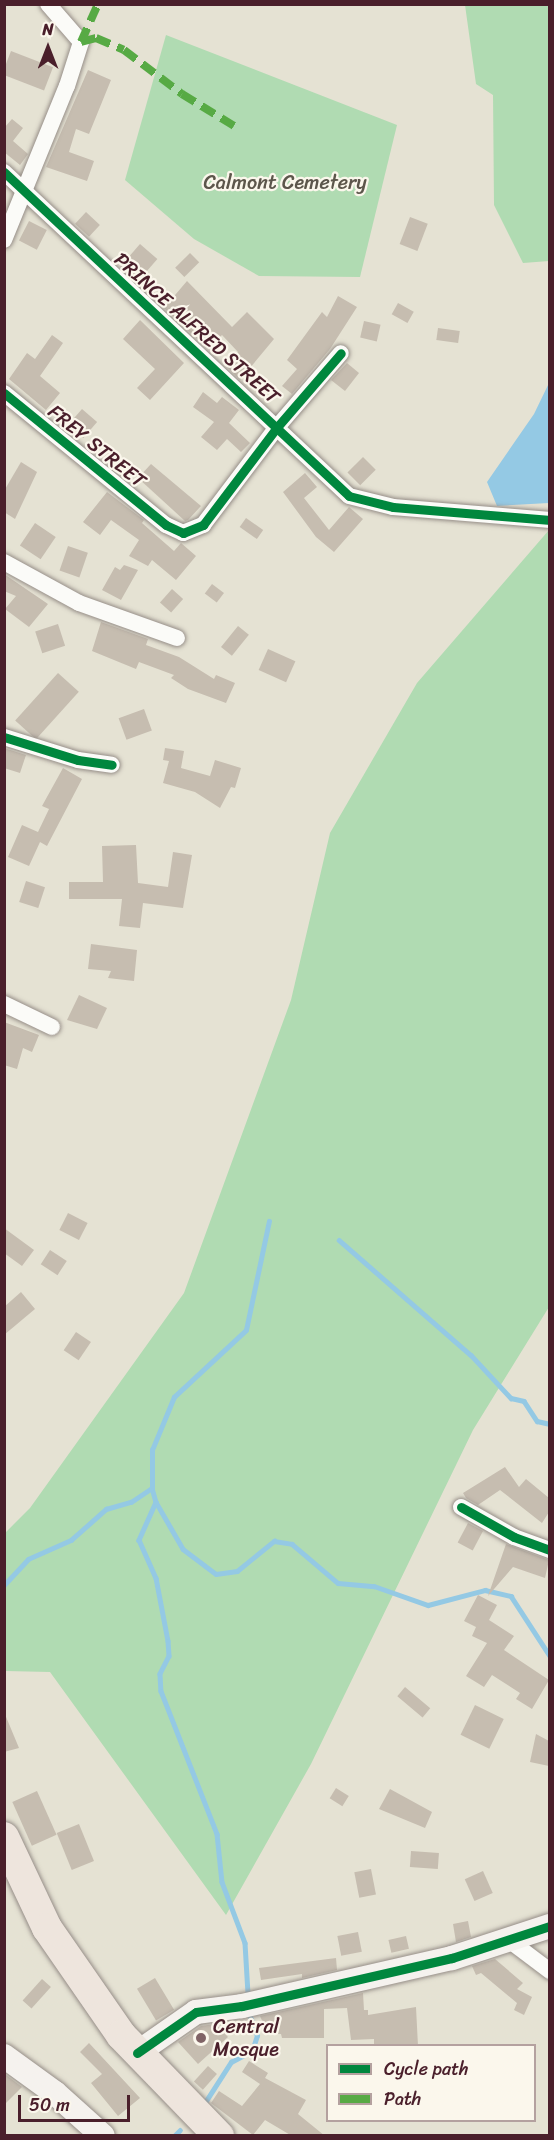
<!DOCTYPE html>
<style>
body{margin:0}
#map{position:relative;width:554px;height:2140px;overflow:hidden;background:#e5e2d3;font-family:Sriracha,sans-serif}
div>[style]{position:absolute}
[style*='--x']{left:calc(var(--x)*1px);top:calc(var(--y)*1px);width:calc(var(--w)*1px);rotate:calc(var(--a)*1deg)}
.green>*{inset:0;background:#b0dbb2}
.water>*{inset:0;background:#94c9e4}
.stream>*{height:4.5px;margin:-2.25px;padding:0 2.25px;transform-origin:2.25px;border-radius:2.25px;background:#94c9e4}
.building>*{inset:0;background:#c6bdb0;transform-origin:0 0}
.roads{filter:drop-shadow(0 0 2px #968e88) drop-shadow(0 0 2px #968e88)}
.street>*{height:16px;margin:-8px;padding:0 8px;transform-origin:8px;border-radius:8px;background:#fbfbf8}
.secondary>*{height:24px;margin:-12px;padding:0 12px;transform-origin:12px;border-radius:12px;background:#f5f2ee}
.highway>*{height:30px;margin:-15px;padding:0 15px;transform-origin:15px;border-radius:15px;background:#eee5dd}
.quiet>*{height:8px;margin-top:-4px;transform-origin:0;background:repeating-linear-gradient(90deg,#57aa44 0 15px,transparent 0 23px)}
.cycleway>*{height:9px;margin:-4.5px;padding:0 4.5px;transform-origin:4.5px;border-radius:4.5px;background:#00873e}
.dots>*{width:16px;height:16px;translate:-50% -50%;box-sizing:border-box;border:3px solid #fbf7ec;border-radius:50%}
span{translate:-50% -50%;white-space:nowrap;text-align:center;line-height:1.15;-webkit-text-stroke:4.5px #fbf7ec;paint-order:stroke}
.park-label{font-size:20px;color:#5c564b}
.street-label{font-size:20px;color:#4a1f2b}
.poi-label{font-size:20px;color:#4a1f2b}
.left{translate:0 -50%;text-align:left}
.frame{position:absolute;inset:0;border:6px solid #4a1f2b;pointer-events:none}
.legend{position:absolute;left:326px;top:2044px;width:210px;height:78px;box-sizing:border-box;background:#fbf7ec;border:2px solid #b4a19f;margin:0;padding:8px 10px;list-style:none;font-size:18px;color:#4a1f2b}
.legend li{display:flex;align-items:center;gap:12px;height:30px}
.legend b{width:30px;border:2px solid #b4a19f}
.north{position:absolute;left:18px;top:18px;width:60px;height:60px;-webkit-text-stroke:4px #fbf7ec;paint-order:stroke;rotate:0deg;font-size:16px;font-weight:700;line-height:24px;text-align:center;color:#4a1f2b}
.north::after{content:'';display:block;margin:auto;width:21px;height:27px;background:#4a1f2b;clip-path:polygon(50% 0,100% 100%,50% 72%,0 100%)}
.scale{position:absolute;left:18px;top:2095px;width:112px;height:27px;box-sizing:border-box;border:3px solid #4a1f2b;border-top:0;padding-left:8px;font-size:18px;line-height:21px;white-space:nowrap;color:#4a1f2b;-webkit-text-stroke:4px #fbf7ec;paint-order:stroke}
</style>
<div id="map">
<div class="green">
<i style="clip-path:polygon(465px 5px,549px 5px,549px 261px,523px 263px,494px 205px,493px 95px,476px 84px)"></i>
<i style="clip-path:polygon(166px 35px,397px 125px,360px 277px,259px 276px,194px 239px,125px 180px)"></i>
<i style="clip-path:polygon(549px 530px,549px 1307px,473px 1430px,311px 1764px,226px 1915px,50px 1672px,5px 1671px,5px 1533px,30px 1508px,184px 1293px,291px 1000px,330px 833px,417px 683px)"></i>
</div>
<div class="water">
<i style="clip-path:polygon(549px 383px,549px 503px,497px 506px,487px 482px,534px 414px)"></i>
</div>
<div class="stream">
<i style="--x:339;--y:1240;--w:175;--a:41.1"></i>
<i style="--x:471;--y:1355;--w:59;--a:47.1"></i>
<i style="--x:511;--y:1398;--w:13;--a:13"></i>
<i style="--x:524;--y:1401;--w:24;--a:57"></i>
<i style="--x:537;--y:1421;--w:13;--a:13"></i>
<i style="--x:152;--y:1488;--w:15;--a:74"></i>
<i style="--x:156;--y:1502;--w:42;--a:114.1"></i>
<i style="--x:139;--y:1540;--w:42;--a:65.9"></i>
<i style="--x:156;--y:1578;--w:64;--a:79.2"></i>
<i style="--x:168;--y:1641;--w:15;--a:86"></i>
<i style="--x:169;--y:1656;--w:20;--a:117"></i>
<i style="--x:160;--y:1674;--w:17;--a:87"></i>
<i style="--x:161;--y:1691;--w:154;--a:68.6"></i>
<i style="--x:217;--y:1834;--w:48;--a:84.1"></i>
<i style="--x:222;--y:1882;--w:65;--a:69.3"></i>
<i style="--x:245;--y:1943;--w:51;--a:86.6"></i>
<i style="--x:156;--y:1502;--w:54;--a:60.1"></i>
<i style="--x:183;--y:1549;--w:41;--a:37.1"></i>
<i style="--x:216;--y:1574;--w:21;--a:-8"></i>
<i style="--x:237;--y:1571;--w:48;--a:-39"></i>
<i style="--x:274;--y:1541;--w:18;--a:9"></i>
<i style="--x:292;--y:1544;--w:60;--a:40.3"></i>
<i style="--x:338;--y:1583;--w:36;--a:5"></i>
<i style="--x:374;--y:1586;--w:57;--a:19.4"></i>
<i style="--x:428;--y:1605;--w:59;--a:-14.7"></i>
<i style="--x:485;--y:1590;--w:27;--a:13"></i>
<i style="--x:511;--y:1596;--w:72;--a:57"></i>
<i style="--x:4;--y:1585;--w:35;--a:-47"></i>
<i style="--x:28;--y:1559;--w:47;--a:-23.8"></i>
<i style="--x:71;--y:1540;--w:47;--a:-41.5"></i>
<i style="--x:106;--y:1509;--w:26;--a:-16"></i>
<i style="--x:131;--y:1502;--w:25;--a:-34"></i>
<i style="--x:152;--y:1488;--w:38;--a:-90"></i>
<i style="--x:152;--y:1450;--w:57;--a:-67.5"></i>
<i style="--x:174;--y:1397;--w:98;--a:-42.9"></i>
<i style="--x:246;--y:1330;--w:111;--a:-78.1"></i>
<i style="--x:204;--y:2104;--w:50;--a:-57.3"></i>
<i style="--x:231;--y:2062;--w:24;--a:-28"></i>
<i style="--x:252;--y:2051;--w:16;--a:-72"></i>
<i style="--x:257;--y:2036;--w:27;--a:-110"></i>
<i style="--x:174;--y:2136;--w:8;--a:-45"></i>
</div>
<div class="building">
<i style="left:11px;top:51px;width:45px;height:25px;rotate:21deg"></i>
<i style="clip-path:polygon(88px 70px,111px 80px,89px 134px,76px 129px,69px 152px,94px 161px,87px 181px,46px 167px)"></i>
<i style="clip-path:polygon(12px 119px,23px 128px,13px 141px,28px 154px,20px 165px,4px 152px,4px 128px)"></i>
<i style="left:86px;top:212px;width:19px;height:16px;rotate:43deg"></i>
<i style="left:410px;top:217px;width:19px;height:29px;rotate:21deg"></i>
<i style="left:29px;top:221px;width:20px;height:22px;rotate:27deg"></i>
<i style="left:140px;top:244px;width:23px;height:30px;rotate:41deg"></i>
<i style="left:190px;top:253px;width:13px;height:21px;rotate:45deg"></i>
<i style="clip-path:polygon(187px 281px,232px 327px,247px 312px,274px 339px,240px 380px,226px 366px,238px 352px,222px 335px,208px 349px,164px 308px)"></i>
<i style="clip-path:polygon(338px 296px,357px 307px,330px 349px,292px 394px,282px 386px,297px 369px,287px 360px,322px 312px,327px 317px)"></i>
<i style="left:398px;top:303px;width:18px;height:13px;rotate:29deg"></i>
<i style="clip-path:polygon(140px 320px,184px 363px,150px 400px,137px 388px,155px 369px,123px 339px)"></i>
<i style="left:364px;top:321px;width:17px;height:17px;rotate:13deg"></i>
<i style="left:438px;top:328px;width:22px;height:12px;rotate:8deg"></i>
<i style="clip-path:polygon(52px 335px,63px 343px,40px 376px,60px 393px,46px 410px,9px 379px,27px 353px,35px 359px)"></i>
<i style="clip-path:polygon(347px 363px,359px 373px,345px 391px,331px 380px)"></i>
<i style="clip-path:polygon(203px 392px,217px 403px,222px 397px,239px 410px,229px 423px,250px 443px,241px 452px,227px 439px,217px 450px,201px 437px,214px 422px,193px 407px)"></i>
<i style="left:82px;top:409px;width:20px;height:21px;rotate:41deg"></i>
<i style="left:363px;top:457px;width:18px;height:22px;rotate:45deg"></i>
<i style="clip-path:polygon(21px 462px,37px 472px,15px 519px,4px 512px,4px 491px)"></i>
<i style="clip-path:polygon(151px 464px,201px 506px,188px 520px,185px 521px,138px 478px)"></i>
<i style="clip-path:polygon(305px 473px,317px 487px,304px 498px,329px 530px,349px 507px,363px 519px,334px 552px,316px 537px,283px 492px)"></i>
<i style="clip-path:polygon(107px 492px,144px 520px,142px 523px,174px 551px,181px 543px,196px 556px,176px 580px,152px 560px,148px 566px,129px 556px,139px 540px,111px 520px,100px 535px,83px 522px)"></i>
<i style="left:246px;top:518px;width:21px;height:11px;rotate:35deg"></i>
<i style="left:35px;top:523px;width:25px;height:27px;rotate:34deg"></i>
<i style="left:68px;top:546px;width:21px;height:26px;rotate:19deg"></i>
<i style="clip-path:polygon(124px 565px,138px 570px,121px 600px,102px 590px,115px 567px,120px 570px)"></i>
<i style="clip-path:polygon(4px 574px,48px 604px,29px 627px,5px 609px,16px 596px,4px 591px)"></i>
<i style="left:212px;top:584px;width:15px;height:12px;rotate:37deg"></i>
<i style="left:172px;top:589px;width:15px;height:18px;rotate:42deg"></i>
<i style="clip-path:polygon(101px 622px,148px 639px,146px 645px,179px 657px,214px 679px,216px 675px,235px 683px,226px 703px,188px 689px,171px 678px,174px 675px,139px 662px,136px 669px,92px 651px)"></i>
<i style="left:58px;top:624px;width:23px;height:24px;rotate:72deg"></i>
<i style="left:238px;top:626px;width:14px;height:27px;rotate:39deg"></i>
<i style="left:268px;top:649px;width:30px;height:23px;rotate:24deg"></i>
<i style="left:58px;top:673px;width:28px;height:64px;rotate:42deg"></i>
<i style="left:144px;top:709px;width:23px;height:27px;rotate:70deg"></i>
<i style="clip-path:polygon(4px 748px,26px 755px,20px 773px,4px 768px)"></i>
<i style="clip-path:polygon(165px 748px,184px 751px,181px 768px,210px 776px,215px 760px,241px 768px,235px 788px,231px 787px,220px 808px,195px 792px,163px 783px,169px 761px,163px 760px)"></i>
<i style="clip-path:polygon(63px 768px,82px 779px,47px 846px,40px 842px,29px 866px,8px 857px,22px 825px,38px 832px,49px 809px,42px 806px)"></i>
<i style="clip-path:polygon(136px 845px,138px 883px,168px 887px,173px 852px,192px 855px,183px 908px,143px 903px,140px 928px,119px 926px,122px 899px,69px 899px,69px 882px,103px 882px,102px 846px)"></i>
<i style="left:26px;top:881px;width:20px;height:22px;rotate:18deg"></i>
<i style="clip-path:polygon(91px 944px,137px 950px,134px 981px,108px 978px,111px 971px,88px 969px)"></i>
<i style="clip-path:polygon(79px 995px,107px 1008px,97px 1029px,67px 1020px)"></i>
<i style="clip-path:polygon(4px 1022px,39px 1035px,32px 1052px,23px 1048px,17px 1069px,4px 1065px)"></i>
<i style="left:68px;top:1213px;width:22px;height:19px;rotate:27deg"></i>
<i style="clip-path:polygon(4px 1228px,34px 1250px,22px 1266px,4px 1253px)"></i>
<i style="left:50px;top:1250px;width:20px;height:17px;rotate:33deg"></i>
<i style="clip-path:polygon(21px 1292px,35px 1309px,4px 1335px,4px 1307px)"></i>
<i style="left:76px;top:1332px;width:18px;height:22px;rotate:34deg"></i>
<i style="clip-path:polygon(505px 1467px,519px 1487px,526px 1479px,549px 1498px,549px 1512px,542px 1523px,500px 1490px,478px 1505px,466px 1498px,463px 1493px)"></i>
<i style="left:468px;top:1523px;width:17px;height:22px;rotate:28deg"></i>
<i style="clip-path:polygon(506px 1544px,549px 1560px,545px 1578px,513px 1567px,488px 1596px)"></i>
<i style="clip-path:polygon(478px 1595px,497px 1605px,489px 1620px,514px 1636px,504px 1650px,549px 1680px,532px 1709px,516px 1699px,520px 1693px,492px 1675px,484px 1687px,466px 1676px,487px 1643px,472px 1636px,476px 1627px,464px 1621px)"></i>
<i style="left:405px;top:1687px;width:33px;height:12px;rotate:40deg"></i>
<i style="left:475px;top:1705px;width:32px;height:33px;rotate:26deg"></i>
<i style="clip-path:polygon(4px 1712px,19px 1748px,4px 1752px)"></i>
<i style="clip-path:polygon(536px 1734px,549px 1741px,549px 1766px,530px 1762px)"></i>
<i style="left:336px;top:1788px;width:15px;height:12px;rotate:32deg"></i>
<i style="clip-path:polygon(390px 1789px,432px 1812px,425px 1828px,379px 1809px)"></i>
<i style="left:37px;top:1791px;width:48px;height:27px;rotate:66deg"></i>
<i style="left:79px;top:1824px;width:40px;height:24px;rotate:68deg"></i>
<i style="left:411px;top:1851px;width:28px;height:16px;rotate:4deg"></i>
<i style="left:371px;top:1869px;width:26px;height:17px;rotate:79deg"></i>
<i style="left:483px;top:1871px;width:24px;height:20px;rotate:66deg"></i>
<i style="clip-path:polygon(468px 1921px,471px 1937px,456px 1942px,453px 1924px)"></i>
<i style="left:358px;top:1932px;width:20px;height:21px;rotate:79deg"></i>
<i style="left:406px;top:1936px;width:13px;height:18px;rotate:77deg"></i>
<i style="clip-path:polygon(336px 1958px,337px 1970px,302px 1978px,302px 1974px,261px 1980px,259px 1968px)"></i>
<i style="clip-path:polygon(495px 1959px,523px 1983px,517px 1989px,532px 1997px,524px 2015px,514px 2010px,517px 2003px,481px 1973px,476px 1975px,472px 1966px)"></i>
<i style="left:155px;top:1978px;width:37px;height:21px;rotate:59deg"></i>
<i style="left:42px;top:1979px;width:12px;height:29px;rotate:42deg"></i>
<i style="clip-path:polygon(363px 1993px,364px 2010px,368px 2010px,368px 2015px,416px 2007px,418px 2046px,374px 2046px,374px 2039px,351px 2040px,347px 2008px,324px 2009px,324px 2038px,282px 2038px,281px 2034px,276px 2034px,275px 2023px,263px 2023px,260px 2016px)"></i>
<i style="clip-path:polygon(216px 2024px,228px 2037px,198px 2064px,178px 2042px,201px 2026px)"></i>
<i style="clip-path:polygon(89px 2043px,140px 2098px,118px 2116px,91px 2083px,102px 2074px,80px 2052px)"></i>
<i style="clip-path:polygon(249px 2061px,268px 2073px,265px 2078px,306px 2100px,298px 2114px,325px 2136px,292px 2136px,265px 2120px,253px 2135px,211px 2103px,219px 2091px,242px 2106px,260px 2084px,242px 2072px)"></i>
<i style="left:208px;top:2066px;width:12px;height:21px;rotate:42deg"></i>
<i style="clip-path:polygon(6px 2075px,22px 2087px,4px 2105px,4px 2077px)"></i>
</div>
<div class="roads">
<div class="street">
<i style="--x:4;--y:172;--w:473;--a:43.2"></i>
<i style="--x:349;--y:496;--w:45;--a:14"></i>
<i style="--x:393;--y:507;--w:158;--a:4.7"></i>
<i style="--x:4;--y:240;--w:166;--a:-67.8"></i>
<i style="--x:67;--y:86;--w:46;--a:-72.3"></i>
<i style="--x:81;--y:42;--w:50;--a:-131"></i>
<i style="--x:4;--y:393;--w:209;--a:39.2"></i>
<i style="--x:166;--y:525;--w:19;--a:25"></i>
<i style="--x:183;--y:533;--w:22;--a:-22"></i>
<i style="--x:203;--y:525;--w:124;--a:-52.9"></i>
<i style="--x:278;--y:426;--w:96;--a:-49.2"></i>
<i style="--x:4;--y:562;--w:85;--a:28.7"></i>
<i style="--x:79;--y:603;--w:104;--a:19.7"></i>
<i style="--x:4;--y:737;--w:77;--a:17.3"></i>
<i style="--x:78;--y:760;--w:34;--a:8"></i>
<i style="--x:4;--y:1004;--w:53;--a:25.6"></i>
<i style="--x:461;--y:1507;--w:61;--a:29.5"></i>
<i style="--x:514;--y:1537;--w:38;--a:20"></i>
<i style="--x:510;--y:1941;--w:50;--a:36.9"></i>
</div>
<div class="secondary">
<i style="--x:137;--y:2053;--w:72;--a:-34.8"></i>
<i style="--x:196;--y:2012;--w:46;--a:-7.4"></i>
<i style="--x:242;--y:2006;--w:215;--a:-12.9"></i>
<i style="--x:452;--y:1958;--w:103;--a:-18.1"></i>
<i style="--x:4;--y:2056;--w:63;--a:36"></i>
<i style="--x:55;--y:2093;--w:64;--a:41.9"></i>
</div>
<div class="highway">
<i style="--x:4;--y:1837;--w:101;--a:64.7"></i>
<i style="--x:47;--y:1928;--w:130;--a:55.3"></i>
<i style="--x:121;--y:2035;--w:141;--a:45.9"></i>
</div>
</div>
<div class="quiet">
<i style="--x:81;--y:42;--w:16;--a:-15"></i>
<i style="--x:96;--y:38;--w:30;--a:23"></i>
<i style="--x:124;--y:50;--w:73;--a:37.2"></i>
<i style="--x:182;--y:94;--w:61;--a:31.6"></i>
<i style="--x:81;--y:42;--w:42;--a:-65.9"></i>
</div>
<div class="cycleway">
<i style="--x:4;--y:172;--w:473;--a:43.2"></i>
<i style="--x:349;--y:496;--w:45;--a:14"></i>
<i style="--x:393;--y:507;--w:158;--a:4.7"></i>
<i style="--x:4;--y:393;--w:209;--a:39.2"></i>
<i style="--x:166;--y:525;--w:19;--a:25"></i>
<i style="--x:183;--y:533;--w:22;--a:-22"></i>
<i style="--x:203;--y:525;--w:124;--a:-52.9"></i>
<i style="--x:278;--y:426;--w:96;--a:-49.2"></i>
<i style="--x:4;--y:737;--w:77;--a:17.3"></i>
<i style="--x:78;--y:760;--w:34;--a:8"></i>
<i style="--x:461;--y:1507;--w:61;--a:29.5"></i>
<i style="--x:514;--y:1537;--w:38;--a:20"></i>
<i style="--x:137;--y:2053;--w:72;--a:-34.8"></i>
<i style="--x:196;--y:2012;--w:46;--a:-7.4"></i>
<i style="--x:242;--y:2006;--w:215;--a:-12.9"></i>
<i style="--x:452;--y:1958;--w:103;--a:-18.1"></i>
</div>
<div class="dots">
<i style="left:201px;top:2038px;background:#806366"></i>
</div>
<div class="park-label">
<span style="left:285px;top:182px">Calmont Cemetery</span>
</div>
<div class="street-label">
<span style="left:197px;top:328px;rotate:42deg">PRINCE ALFRED STREET</span>
<span style="left:97px;top:446px;rotate:39deg">FREY STREET</span>
</div>
<div class="poi-label">
<span class="left" style="left:213px;top:2038px">Central<br>Mosque</span>
</div>
<div class="frame"></div>
<ul class="legend">
<li><b style="height:8px;background:#00873e"></b>Cycle path</li>
<li><b style="height:8px;background:#57aa44"></b>Path</li>
</ul>
<div class="north">N</div>
<div class="scale">50 m</div>
</div>
